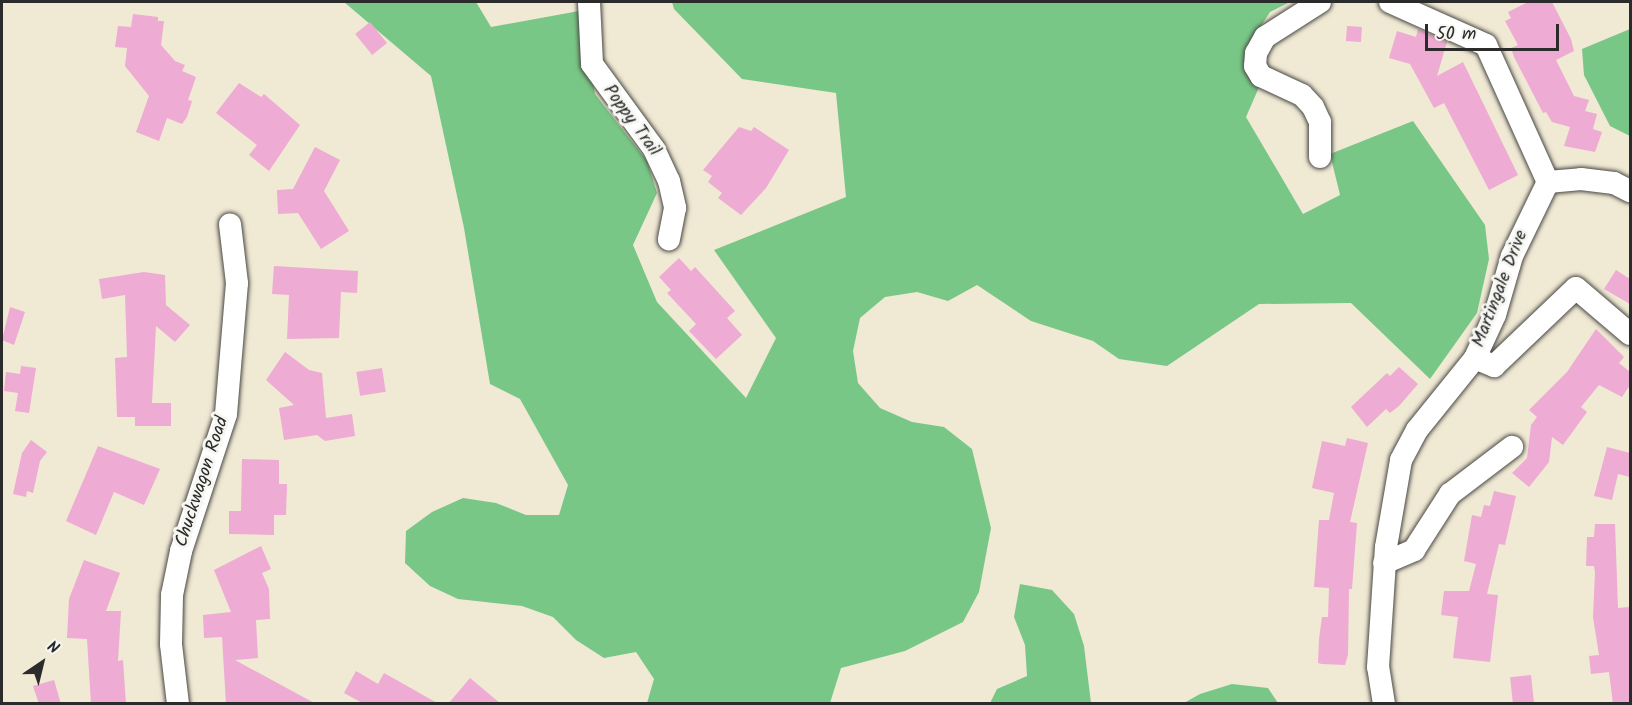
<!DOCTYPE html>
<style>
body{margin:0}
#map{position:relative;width:1632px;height:705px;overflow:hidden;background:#f0e9d4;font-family:Kalam,sans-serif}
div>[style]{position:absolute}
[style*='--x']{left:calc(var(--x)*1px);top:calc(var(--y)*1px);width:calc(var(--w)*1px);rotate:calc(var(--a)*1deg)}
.green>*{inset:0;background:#79c786}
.building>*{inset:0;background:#eeabd3;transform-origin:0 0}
.roads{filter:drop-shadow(0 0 2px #494844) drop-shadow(0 0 2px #494844)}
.minor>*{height:22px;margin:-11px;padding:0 11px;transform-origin:11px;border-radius:11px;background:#fff}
span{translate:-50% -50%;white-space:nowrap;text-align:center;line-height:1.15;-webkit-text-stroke:6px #f6f6f2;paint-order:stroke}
.street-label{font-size:18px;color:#2b2b2b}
.frame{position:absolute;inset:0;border:3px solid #2b2b2b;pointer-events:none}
.north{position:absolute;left:12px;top:633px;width:60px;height:60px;-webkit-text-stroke:4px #f6f6f2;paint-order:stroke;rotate:35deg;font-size:16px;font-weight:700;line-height:24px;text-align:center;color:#2b2b2b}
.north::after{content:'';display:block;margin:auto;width:21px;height:27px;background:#2b2b2b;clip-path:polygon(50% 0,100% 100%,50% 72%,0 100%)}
.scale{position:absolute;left:1425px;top:24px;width:134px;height:27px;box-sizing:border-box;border:3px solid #2b2b2b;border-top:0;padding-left:8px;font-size:18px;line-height:21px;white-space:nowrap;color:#2b2b2b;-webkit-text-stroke:4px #f6f6f2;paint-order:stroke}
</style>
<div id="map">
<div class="green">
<i style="clip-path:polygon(344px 2px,476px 2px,491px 27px,579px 11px,595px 94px,647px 161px,657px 193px,633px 245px,657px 302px,746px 398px,776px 338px,714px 250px,846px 197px,836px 93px,742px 79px,674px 9px,672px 2px,1290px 2px,1270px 12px,1251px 41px,1260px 85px,1246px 117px,1303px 214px,1340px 195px,1330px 154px,1413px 121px,1485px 225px,1489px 259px,1477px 313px,1430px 379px,1351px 303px,1259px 304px,1167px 366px,1119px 359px,1093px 341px,1031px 321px,977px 285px,948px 301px,917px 292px,885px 297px,860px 318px,853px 351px,858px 383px,880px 408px,912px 422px,944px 427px,972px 449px,991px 528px,979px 592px,963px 622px,905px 651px,841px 668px,830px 703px,647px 703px,654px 679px,636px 652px,604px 658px,576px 640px,553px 617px,522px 606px,458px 599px,430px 586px,405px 563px,406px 531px,432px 512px,463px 498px,496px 503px,526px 515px,559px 515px,568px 485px,520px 399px,490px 384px,464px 228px,431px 76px)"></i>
<i style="clip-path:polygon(1630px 29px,1630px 136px,1610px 126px,1584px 75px,1582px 49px)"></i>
<i style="clip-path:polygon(1020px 584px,1052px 590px,1074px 614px,1084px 646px,1091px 703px,990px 703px,997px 689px,1027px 676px,1025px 645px,1014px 617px)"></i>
<i style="clip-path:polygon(1232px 684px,1268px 688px,1278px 703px,1184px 703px,1200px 694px)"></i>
</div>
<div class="building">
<i style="clip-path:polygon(1528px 2px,1552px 2px,1571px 39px,1574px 51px,1556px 60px,1574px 96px,1589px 100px,1585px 111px,1597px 114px,1593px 129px,1602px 132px,1595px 152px,1564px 146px,1570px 127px,1552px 122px,1546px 112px,1543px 113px,1514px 57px,1511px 48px,1518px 45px,1505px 21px,1511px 18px,1508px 12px)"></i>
<i style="clip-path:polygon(133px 14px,158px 17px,158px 21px,164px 21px,161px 45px,175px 61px,185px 65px,182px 71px,196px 77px,188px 100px,192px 101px,187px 117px,182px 124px,167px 118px,159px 141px,136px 132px,149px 96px,125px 66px,127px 48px,115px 47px,118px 26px,131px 27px)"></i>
<i style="left:370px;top:22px;width:27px;height:19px;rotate:51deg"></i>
<i style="left:1347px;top:26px;width:15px;height:15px;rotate:4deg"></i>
<i style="clip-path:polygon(1418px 29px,1447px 42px,1437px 76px,1463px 62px,1518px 175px,1489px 190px,1444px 103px,1434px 108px,1410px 64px,1389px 58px,1397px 31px,1416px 37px)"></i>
<i style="clip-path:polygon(239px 83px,261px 97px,264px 94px,300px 125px,269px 171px,249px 155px,257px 145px,216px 113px)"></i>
<i style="clip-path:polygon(739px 127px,751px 131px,754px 127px,789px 150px,766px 188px,741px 215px,718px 198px,722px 193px,708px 182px,712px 176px,703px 170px)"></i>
<i style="clip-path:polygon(315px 147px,340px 160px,324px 191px,349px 231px,321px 249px,298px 213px,278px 214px,277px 190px,293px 189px)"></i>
<i style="clip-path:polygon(679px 258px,691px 271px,695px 267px,735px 311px,727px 318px,742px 335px,716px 359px,689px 331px,696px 324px,667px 293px,671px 290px,659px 277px)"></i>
<i style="clip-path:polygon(274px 266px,358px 271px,357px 293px,341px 292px,339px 338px,287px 339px,289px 295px,272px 294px)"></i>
<i style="clip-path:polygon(1616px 270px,1630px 279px,1630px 304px,1604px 289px)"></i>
<i style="clip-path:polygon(144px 272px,165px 275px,166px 305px,190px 325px,175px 342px,156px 326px,152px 403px,171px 403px,171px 426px,135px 426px,135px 417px,117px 417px,115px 358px,127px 357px,125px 295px,102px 299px,99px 279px)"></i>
<i style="clip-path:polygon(10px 307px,25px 312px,14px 345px,2px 340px)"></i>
<i style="clip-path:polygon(1596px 329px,1624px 357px,1619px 363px,1630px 372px,1630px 385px,1622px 397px,1599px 385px,1581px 407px,1587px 412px,1563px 445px,1552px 437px,1549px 462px,1529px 487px,1512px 473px,1527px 458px,1531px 425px,1537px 417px,1529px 410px,1567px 372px)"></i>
<i style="clip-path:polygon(285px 352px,309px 370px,322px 373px,326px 418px,352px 414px,355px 436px,325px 441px,317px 435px,284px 440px,279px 408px,294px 405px,266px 380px)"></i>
<i style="clip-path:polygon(21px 366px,36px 368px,29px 413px,15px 411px,18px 393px,4px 391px,6px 372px,20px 374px)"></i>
<i style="clip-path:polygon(1399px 367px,1418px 384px,1399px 406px,1390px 413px,1386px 409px,1367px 427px,1351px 407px,1387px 373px,1390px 376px)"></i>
<i style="left:382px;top:368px;width:24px;height:26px;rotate:81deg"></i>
<i style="clip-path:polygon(1347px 438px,1368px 443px,1350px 522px,1357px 523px,1352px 589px,1349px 589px,1348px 655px,1345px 665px,1322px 664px,1318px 663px,1319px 639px,1322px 617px,1328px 617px,1329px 588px,1314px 587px,1319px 520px,1329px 520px,1334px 493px,1312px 488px,1322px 441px,1345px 446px)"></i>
<i style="clip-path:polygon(31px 440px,47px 452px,40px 461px,33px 493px,27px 491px,26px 497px,13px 494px,22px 453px)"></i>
<i style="clip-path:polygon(98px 446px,160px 469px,144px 505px,114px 492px,96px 535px,66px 521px)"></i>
<i style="clip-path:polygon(1607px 447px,1630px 453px,1630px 477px,1618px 474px,1612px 500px,1594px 496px)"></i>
<i style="clip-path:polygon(242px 459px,279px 460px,279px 484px,287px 484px,286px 515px,274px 515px,274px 535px,229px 534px,229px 511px,241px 511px)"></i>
<i style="clip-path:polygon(1494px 491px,1516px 496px,1505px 545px,1499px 544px,1487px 594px,1498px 595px,1490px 662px,1453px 658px,1458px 617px,1441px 615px,1444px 591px,1469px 591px,1476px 564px,1464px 561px,1472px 515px,1481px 517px,1484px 505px,1490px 506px)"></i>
<i style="clip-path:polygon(1595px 524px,1615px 524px,1618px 608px,1630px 607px,1630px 704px,1613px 704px,1609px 672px,1591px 674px,1589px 656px,1599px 655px,1593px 617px,1595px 573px,1594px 566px,1586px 566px,1587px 537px,1594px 537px)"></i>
<i style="clip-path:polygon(261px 546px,271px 569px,262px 573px,269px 589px,270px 619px,256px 620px,258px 658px,235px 660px,316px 704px,226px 704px,222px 637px,204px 638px,203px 615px,231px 612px,214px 570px)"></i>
<i style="clip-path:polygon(84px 560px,120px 573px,106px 611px,121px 611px,118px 661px,123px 660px,126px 704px,91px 704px,87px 639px,67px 638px,69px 599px)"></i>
<i style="clip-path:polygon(356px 671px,378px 684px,384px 673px,439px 704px,364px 704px,344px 693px)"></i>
<i style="left:1531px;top:675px;width:29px;height:21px;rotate:84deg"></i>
<i style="clip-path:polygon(470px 678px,501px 704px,448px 704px)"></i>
<i style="clip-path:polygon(54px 680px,61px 704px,39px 704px,33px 686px)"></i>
</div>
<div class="roads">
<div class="minor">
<i style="--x:589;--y:2;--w:62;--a:87.2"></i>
<i style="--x:592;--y:64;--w:105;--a:53.9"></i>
<i style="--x:654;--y:149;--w:35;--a:65"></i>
<i style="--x:669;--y:181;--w:28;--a:77"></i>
<i style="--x:675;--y:208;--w:32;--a:101"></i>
<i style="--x:1320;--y:2;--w:65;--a:147.5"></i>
<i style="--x:1265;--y:37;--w:18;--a:119"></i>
<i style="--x:1256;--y:53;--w:13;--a:94"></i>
<i style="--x:1255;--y:66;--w:12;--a:59"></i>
<i style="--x:1261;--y:76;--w:45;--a:24.9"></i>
<i style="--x:1302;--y:95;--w:16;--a:47"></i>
<i style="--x:1313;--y:107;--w:17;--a:65"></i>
<i style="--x:1320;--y:122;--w:35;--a:90"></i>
<i style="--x:1390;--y:2;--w:105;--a:24.1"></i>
<i style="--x:1486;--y:45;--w:150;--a:65.7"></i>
<i style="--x:1548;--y:182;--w:33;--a:-5"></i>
<i style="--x:1581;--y:179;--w:33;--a:7"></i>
<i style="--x:1614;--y:183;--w:18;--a:27"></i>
<i style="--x:1475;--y:358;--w:21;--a:23"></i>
<i style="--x:1494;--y:366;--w:113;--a:-43.6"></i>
<i style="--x:1576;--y:288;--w:71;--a:40.4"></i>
<i style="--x:1384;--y:563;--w:33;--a:-23"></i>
<i style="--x:1414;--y:550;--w:67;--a:-57.3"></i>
<i style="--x:1450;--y:494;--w:78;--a:-37.2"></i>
<i style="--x:178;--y:704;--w:60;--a:-96.7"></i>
<i style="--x:171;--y:644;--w:49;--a:-88.8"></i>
<i style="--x:172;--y:595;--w:45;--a:-78.4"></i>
<i style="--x:181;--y:551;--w:144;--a:-71.8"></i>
<i style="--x:226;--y:414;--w:131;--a:-85.2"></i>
<i style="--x:237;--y:283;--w:59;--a:-96.8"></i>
<i style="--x:1384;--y:704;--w:37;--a:-99"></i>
<i style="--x:1378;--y:667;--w:120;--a:-86.2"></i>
<i style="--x:1386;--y:547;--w:88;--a:-80.2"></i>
<i style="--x:1401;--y:460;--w:34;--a:-62"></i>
<i style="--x:1417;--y:430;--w:92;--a:-51.1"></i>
<i style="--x:1475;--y:358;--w:47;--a:-65.1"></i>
<i style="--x:1495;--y:315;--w:61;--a:-73.9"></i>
<i style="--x:1512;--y:256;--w:82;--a:-64.1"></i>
</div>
</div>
<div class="street-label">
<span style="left:631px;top:121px;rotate:54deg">Poppy Trail</span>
<span style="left:1501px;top:289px;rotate:-69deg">Martingale Drive</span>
<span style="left:203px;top:482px;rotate:-72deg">Chuckwagon Road</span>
</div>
<div class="frame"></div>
<div class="north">N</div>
<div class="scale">50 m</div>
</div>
